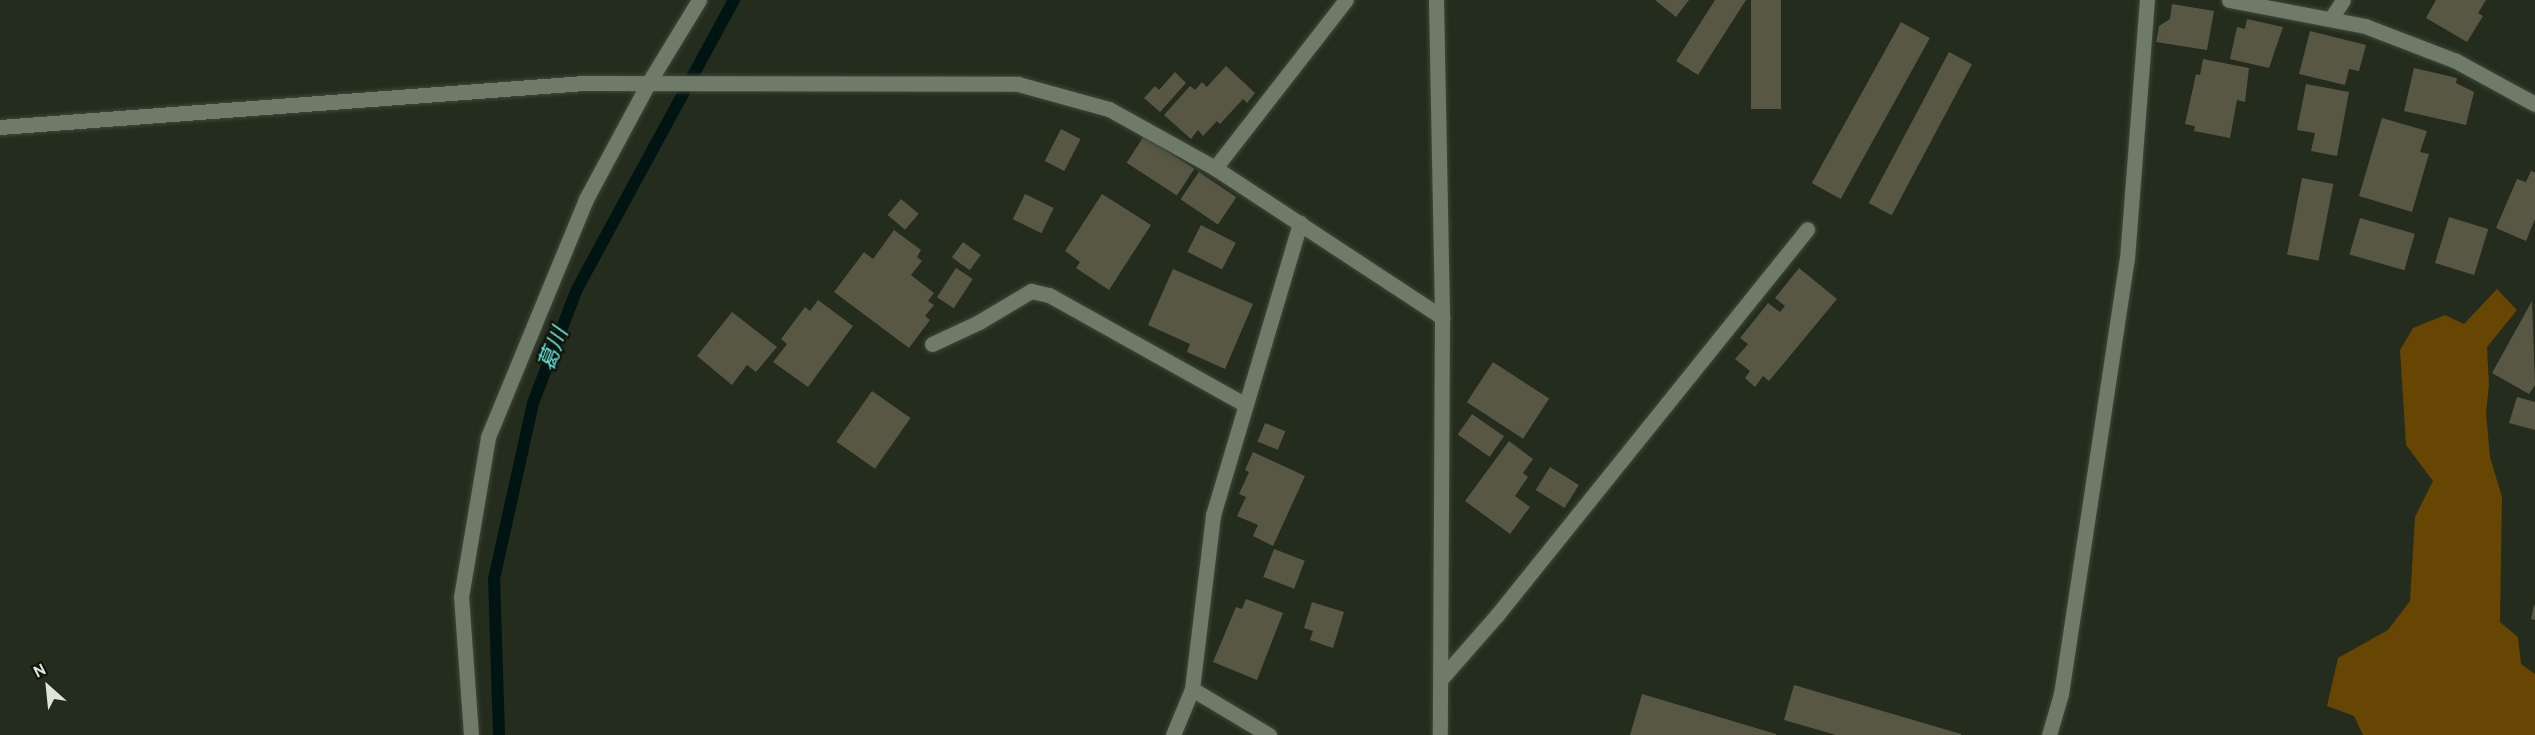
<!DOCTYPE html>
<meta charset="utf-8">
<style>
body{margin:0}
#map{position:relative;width:2535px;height:735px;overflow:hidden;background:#242c1d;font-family:Cabin,"Noto Sans JP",sans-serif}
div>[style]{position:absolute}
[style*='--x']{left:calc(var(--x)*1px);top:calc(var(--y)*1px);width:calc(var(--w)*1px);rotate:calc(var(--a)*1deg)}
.green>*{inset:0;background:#664602}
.stream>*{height:12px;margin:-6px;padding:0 6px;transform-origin:6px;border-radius:6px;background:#001512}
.building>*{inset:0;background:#585744;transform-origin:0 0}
.roads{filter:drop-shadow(0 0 2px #3f473a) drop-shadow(0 0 2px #3f473a)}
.minor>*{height:15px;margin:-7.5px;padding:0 7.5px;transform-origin:7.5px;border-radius:7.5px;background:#707a68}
span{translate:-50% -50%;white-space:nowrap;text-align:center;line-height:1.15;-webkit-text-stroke:4.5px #10130d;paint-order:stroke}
.water-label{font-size:22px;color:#66e9d9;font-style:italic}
.north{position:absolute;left:18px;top:657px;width:60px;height:60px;-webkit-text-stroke:4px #10130d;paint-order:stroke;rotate:333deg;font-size:16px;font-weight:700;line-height:24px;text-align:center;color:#dfe5db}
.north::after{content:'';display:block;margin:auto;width:21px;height:27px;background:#dfe5db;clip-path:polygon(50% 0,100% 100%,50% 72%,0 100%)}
</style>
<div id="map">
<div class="green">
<i style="clip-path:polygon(2497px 289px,2517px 310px,2487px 347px,2489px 385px,2486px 413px,2490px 457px,2502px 497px,2500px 622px,2518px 637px,2521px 664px,2535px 674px,2535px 735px,2363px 735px,2354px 716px,2327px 706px,2338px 658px,2388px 630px,2410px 601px,2415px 517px,2433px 481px,2406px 445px,2400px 350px,2413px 328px,2445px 315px,2464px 324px)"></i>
</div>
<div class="stream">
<i style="--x:499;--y:735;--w:156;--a:-91.8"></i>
<i style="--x:494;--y:579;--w:180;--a:-77.5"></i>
<i style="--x:533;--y:403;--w:122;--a:-68.9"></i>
<i style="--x:577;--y:289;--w:329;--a:-61.5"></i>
</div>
<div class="building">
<i style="clip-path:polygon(1655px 0,1689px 0,1676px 17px)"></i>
<i style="clip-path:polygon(1715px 0,1746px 0,1698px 75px,1676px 61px)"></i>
<i style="left:1751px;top:0;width:30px;height:109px"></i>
<i style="clip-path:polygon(2436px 0,2486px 0,2478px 13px,2483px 16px,2467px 42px,2426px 18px)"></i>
<i style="clip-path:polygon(2172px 4px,2214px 11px,2207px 50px,2156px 42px,2159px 26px,2170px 19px)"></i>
<i style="clip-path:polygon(2247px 19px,2283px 27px,2269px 68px,2230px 59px,2237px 27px,2245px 29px)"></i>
<i style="left:1901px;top:22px;width:33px;height:184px;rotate:29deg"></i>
<i style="clip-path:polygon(2310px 31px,2366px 45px,2359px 71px,2349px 69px,2345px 85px,2299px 74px)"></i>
<i style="left:1949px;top:52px;width:26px;height:171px;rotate:28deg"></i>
<i style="clip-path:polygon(2203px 59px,2249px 68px,2245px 102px,2237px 100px,2230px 138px,2194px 131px,2195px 126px,2185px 124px,2196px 74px,2200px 75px)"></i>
<i style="clip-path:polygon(1226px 66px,1255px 93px,1247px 103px,1243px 99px,1220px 124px,1217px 121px,1203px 136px,1198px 130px,1191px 139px,1164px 115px,1190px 86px,1195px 90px,1202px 82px,1207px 87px)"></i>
<i style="clip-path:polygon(2414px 68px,2457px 78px,2456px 83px,2474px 92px,2466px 125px,2404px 111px)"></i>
<i style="clip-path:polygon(1175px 72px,1186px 83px,1160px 112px,1144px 98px,1155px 86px,1159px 90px)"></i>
<i style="clip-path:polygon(2306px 84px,2349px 92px,2337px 156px,2311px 151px,2315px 133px,2297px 130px)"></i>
<i style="clip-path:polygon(2382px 118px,2427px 131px,2420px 152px,2429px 154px,2412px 212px,2359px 196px)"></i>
<i style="left:1061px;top:129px;width:22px;height:36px;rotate:27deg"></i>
<i style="left:1144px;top:136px;width:60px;height:32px;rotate:33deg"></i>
<i style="clip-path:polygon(2531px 171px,2535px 172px,2535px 219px,2526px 241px,2496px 228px,2517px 179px,2526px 182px)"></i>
<i style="left:1199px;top:172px;width:45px;height:33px;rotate:34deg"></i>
<i style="left:2302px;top:178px;width:32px;height:78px;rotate:11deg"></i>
<i style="left:1025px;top:194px;width:32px;height:28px;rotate:26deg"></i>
<i style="clip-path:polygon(1102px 194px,1151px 225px,1109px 290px,1076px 268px,1080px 262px,1065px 251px)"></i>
<i style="left:901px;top:199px;width:23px;height:21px;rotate:40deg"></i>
<i style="left:2449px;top:217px;width:41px;height:48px;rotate:17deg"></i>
<i style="left:2360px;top:218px;width:57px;height:38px;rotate:16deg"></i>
<i style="left:1201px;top:225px;width:39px;height:30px;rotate:27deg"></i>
<i style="clip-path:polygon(894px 230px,921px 250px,917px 257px,922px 261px,911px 275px,934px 293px,928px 301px,934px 305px,925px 316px,930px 320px,909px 348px,834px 292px,864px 252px,873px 259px)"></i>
<i style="left:963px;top:242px;width:22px;height:19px;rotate:36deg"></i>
<i style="left:956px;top:268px;width:20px;height:35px;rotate:33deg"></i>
<i style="clip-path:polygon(1799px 268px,1837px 299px,1769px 381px,1763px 376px,1755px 387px,1745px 378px,1750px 371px,1735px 359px,1748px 344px,1740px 338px,1768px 303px,1780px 312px,1785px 306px,1775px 298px)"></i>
<i style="clip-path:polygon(1173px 269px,1253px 304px,1225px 369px,1187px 352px,1190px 344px,1148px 325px)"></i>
<i style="clip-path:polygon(818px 300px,853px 326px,808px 387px,773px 362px,787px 344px,781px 339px,805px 307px,810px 311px)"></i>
<i style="clip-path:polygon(2532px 301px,2535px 385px,2529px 394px,2492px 373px)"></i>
<i style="clip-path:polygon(732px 312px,777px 347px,756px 372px,747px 365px,732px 385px,697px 356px)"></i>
<i style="left:1493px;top:362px;width:67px;height:48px;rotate:33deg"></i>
<i style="left:872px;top:391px;width:47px;height:62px;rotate:35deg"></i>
<i style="clip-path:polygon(2517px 397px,2535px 402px,2535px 430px,2509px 423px)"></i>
<i style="left:1472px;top:414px;width:39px;height:25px;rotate:35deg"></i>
<i style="left:1265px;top:423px;width:22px;height:20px;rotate:22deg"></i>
<i style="clip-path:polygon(1509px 441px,1533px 459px,1523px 473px,1528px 477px,1515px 496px,1530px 507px,1510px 534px,1465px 501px)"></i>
<i style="clip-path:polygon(1253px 452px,1305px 476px,1273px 546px,1253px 536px,1258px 525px,1237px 516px,1246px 497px,1239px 494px,1249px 472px,1245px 470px)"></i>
<i style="left:1550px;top:467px;width:34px;height:27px;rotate:32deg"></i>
<i style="left:1274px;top:549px;width:33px;height:30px;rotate:21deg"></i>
<i style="clip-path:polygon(1246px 599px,1283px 613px,1257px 680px,1213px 662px,1236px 607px,1242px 609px)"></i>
<i style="clip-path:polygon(1312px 602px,1344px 612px,1333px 648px,1310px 640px,1313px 631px,1304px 628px)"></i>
<i style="clip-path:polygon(2534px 605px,2535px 606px,2535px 620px,2531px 619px)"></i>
<i style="clip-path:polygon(1794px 685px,1961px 734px,1961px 735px,1836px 735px,1784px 720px)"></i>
<i style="clip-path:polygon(1642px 694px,1776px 734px,1776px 735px,1630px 735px)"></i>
</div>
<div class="roads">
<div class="minor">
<i style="--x:1436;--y:0;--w:317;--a:88.9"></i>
<i style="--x:1442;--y:317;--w:418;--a:90.3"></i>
<i style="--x:2229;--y:0;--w:138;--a:10.8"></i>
<i style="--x:2365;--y:26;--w:97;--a:21"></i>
<i style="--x:2456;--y:61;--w:90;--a:28.6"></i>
<i style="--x:2332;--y:17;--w:20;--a:-57"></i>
<i style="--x:0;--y:127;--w:586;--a:-4.31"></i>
<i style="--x:584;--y:83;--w:434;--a:0.1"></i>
<i style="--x:1018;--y:84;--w:94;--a:15.4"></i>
<i style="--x:1109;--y:109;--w:121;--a:29.1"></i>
<i style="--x:1215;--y:168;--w:272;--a:33.3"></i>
<i style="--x:1215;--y:168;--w:213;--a:-52.1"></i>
<i style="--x:932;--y:344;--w:52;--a:-25.1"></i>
<i style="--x:979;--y:322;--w:61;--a:-30.8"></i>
<i style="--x:1031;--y:291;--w:18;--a:13"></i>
<i style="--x:1049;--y:295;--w:223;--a:29.2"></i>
<i style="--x:1441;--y:679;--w:85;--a:-48.8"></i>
<i style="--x:1497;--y:615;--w:495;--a:-51.2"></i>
<i style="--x:1192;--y:689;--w:90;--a:30.9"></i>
<i style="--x:471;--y:735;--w:138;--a:-94.1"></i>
<i style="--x:461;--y:597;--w:162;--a:-80.4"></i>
<i style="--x:488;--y:437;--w:257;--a:-67.6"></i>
<i style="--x:586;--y:199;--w:133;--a:-61.7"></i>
<i style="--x:649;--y:82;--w:96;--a:-58.6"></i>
<i style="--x:1173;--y:735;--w:50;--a:-67.6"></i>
<i style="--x:1192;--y:689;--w:175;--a:-83.1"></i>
<i style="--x:1213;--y:515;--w:305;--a:-73.4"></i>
<i style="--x:2049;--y:735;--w:43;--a:-73.7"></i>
<i style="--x:2061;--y:694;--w:440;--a:-81.4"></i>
<i style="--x:2127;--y:259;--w:260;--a:-85.6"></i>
</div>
</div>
<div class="water-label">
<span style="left:553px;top:349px;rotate:-69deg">葛川</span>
</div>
<div class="north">N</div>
</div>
